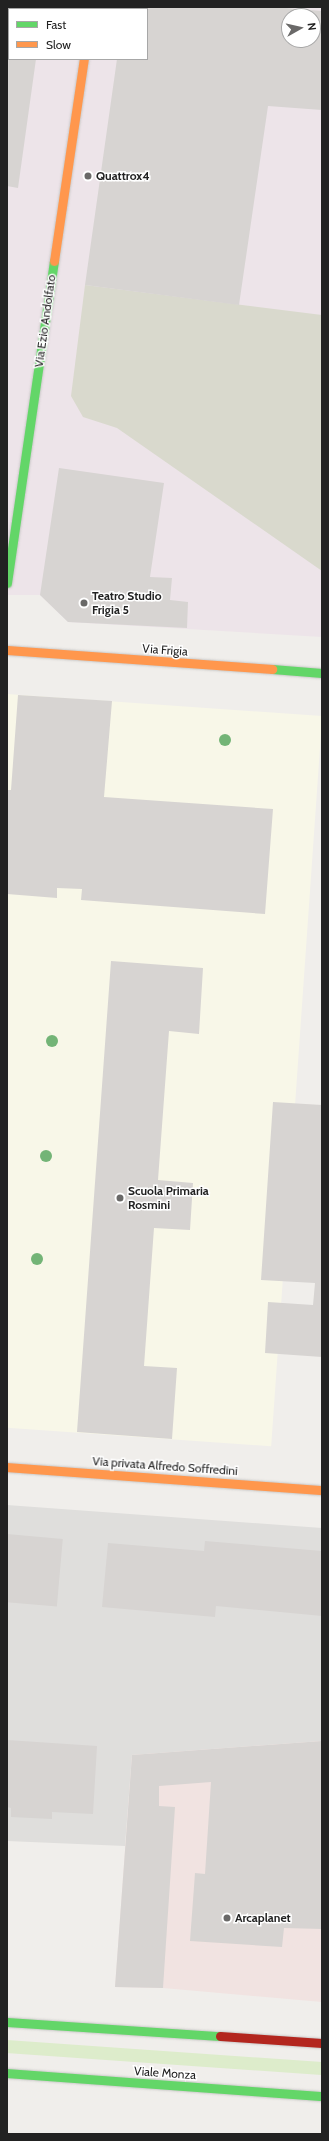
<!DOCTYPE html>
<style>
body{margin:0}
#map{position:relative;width:329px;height:2141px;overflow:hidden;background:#f0eeeb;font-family:Cabin,sans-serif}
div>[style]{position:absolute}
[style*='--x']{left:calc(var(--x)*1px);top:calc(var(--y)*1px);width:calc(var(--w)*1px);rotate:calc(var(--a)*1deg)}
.residential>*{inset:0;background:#dfdedc}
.commercial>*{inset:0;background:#f1e3e1}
.industrial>*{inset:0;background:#ede4e9}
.education>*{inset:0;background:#f8f7e8;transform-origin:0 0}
.construction>*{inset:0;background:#d9d9cd}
.grass>*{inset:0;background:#ddeccb;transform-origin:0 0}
.building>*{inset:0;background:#d7d4d2;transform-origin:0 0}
.roads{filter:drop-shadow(0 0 1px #c9c8c7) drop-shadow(0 0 1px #c9c8c7)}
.street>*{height:22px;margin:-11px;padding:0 11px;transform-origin:11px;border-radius:11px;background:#fdfcfc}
.fast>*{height:9px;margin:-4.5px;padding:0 4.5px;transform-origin:4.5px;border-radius:4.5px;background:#63d668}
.slow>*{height:9px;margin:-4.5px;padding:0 4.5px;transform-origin:4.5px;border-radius:4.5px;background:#ff974d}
.jam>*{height:9px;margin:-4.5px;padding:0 4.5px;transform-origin:4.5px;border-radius:4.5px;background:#b3261e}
.trees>*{width:12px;height:12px;margin:-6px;border-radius:50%;background:#73b476}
.dots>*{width:11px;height:11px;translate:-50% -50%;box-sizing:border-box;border:2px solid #fff;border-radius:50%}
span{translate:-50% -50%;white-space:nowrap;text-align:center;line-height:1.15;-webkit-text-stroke:3px #fff;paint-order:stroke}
.poi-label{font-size:12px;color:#222;font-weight:700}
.left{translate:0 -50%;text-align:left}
.street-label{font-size:12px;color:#222}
.frame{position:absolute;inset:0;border:8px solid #222;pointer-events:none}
.legend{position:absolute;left:8px;top:8px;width:140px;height:52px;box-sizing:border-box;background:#fff;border:1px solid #a7a7a7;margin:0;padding:5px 7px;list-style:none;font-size:12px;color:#222}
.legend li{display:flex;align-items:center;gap:8px;height:20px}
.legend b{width:20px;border:1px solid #a7a7a7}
.north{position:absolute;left:281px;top:8px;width:40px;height:40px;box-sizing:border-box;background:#fff;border:1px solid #a7a7a7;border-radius:50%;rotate:82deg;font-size:11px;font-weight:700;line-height:16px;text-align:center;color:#222}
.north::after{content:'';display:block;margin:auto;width:14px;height:18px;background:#6a6968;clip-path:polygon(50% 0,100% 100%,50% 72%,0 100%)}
</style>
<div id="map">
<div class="residential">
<i style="clip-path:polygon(7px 1505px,322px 1528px,322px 1741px,132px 1755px,125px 1846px,7px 1841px)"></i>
</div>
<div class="commercial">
<i style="clip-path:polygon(322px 1741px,322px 2002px,163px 1988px,115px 1987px,132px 1755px)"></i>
</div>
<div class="industrial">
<i style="clip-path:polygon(evenodd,7px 7px,322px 7px,322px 637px,68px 622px,40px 595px,7px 595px,7px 7px,9px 9px,147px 9px,147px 59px,9px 59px,9px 9px,7px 7px,289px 16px,313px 16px,313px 40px,289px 40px,289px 16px)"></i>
</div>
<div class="education">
<i style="left:7px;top:694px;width:316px;height:732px;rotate:4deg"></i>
</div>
<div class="construction">
<i style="clip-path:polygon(85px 285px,322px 315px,322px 571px,117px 428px,83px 417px,71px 396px)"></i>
</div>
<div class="grass">
<i style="left:7px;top:2040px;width:316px;height:13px;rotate:4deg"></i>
</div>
<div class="building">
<i style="clip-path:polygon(7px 7px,44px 7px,44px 9px,9px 9px,9px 59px,36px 59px,18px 188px,7px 186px)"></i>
<i style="clip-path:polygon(evenodd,125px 7px,274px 7px,322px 11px,322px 110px,268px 106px,239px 305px,85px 285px,117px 59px,147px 59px,147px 9px,124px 9px,125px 7px,289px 16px,313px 16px,313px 40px,289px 40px,289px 16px)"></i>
<i style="clip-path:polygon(59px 468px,164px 483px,150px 577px,172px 578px,170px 600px,188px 602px,187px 628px,68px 622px,40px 595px)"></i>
<i style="clip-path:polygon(18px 695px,112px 701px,104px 797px,273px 809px,265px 914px,81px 900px,82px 889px,57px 888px,57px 898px,7px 894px,7px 790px,11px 790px)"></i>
<i style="clip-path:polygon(111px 961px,203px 968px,199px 1034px,169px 1031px,158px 1180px,193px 1183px,190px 1230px,154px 1228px,144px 1366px,177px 1368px,172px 1439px,77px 1432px)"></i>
<i style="clip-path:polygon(273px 1102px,322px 1105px,322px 1357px,265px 1353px,268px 1302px,313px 1305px,315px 1283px,261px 1280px)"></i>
<i style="left:7px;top:1534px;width:56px;height:68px;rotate:5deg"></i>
<i style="clip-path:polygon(205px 1541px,322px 1551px,322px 1616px,216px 1606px,215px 1617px,102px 1607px,108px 1543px,204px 1551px)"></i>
<i style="clip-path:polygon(7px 1740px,97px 1746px,93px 1814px,52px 1812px,52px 1819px,11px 1817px,11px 1808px,7px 1807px)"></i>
<i style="clip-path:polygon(322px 1741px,322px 1929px,284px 1928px,282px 1947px,190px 1941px,195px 1873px,205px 1874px,211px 1782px,159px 1786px,159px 1806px,175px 1807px,163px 1988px,115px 1987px,132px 1755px)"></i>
</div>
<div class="roads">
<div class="street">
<i style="--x:91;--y:9;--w:2;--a:-63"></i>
</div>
<div class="fast">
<i style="--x:7;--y:583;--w:325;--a:-81.7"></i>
<i style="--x:272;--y:669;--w:50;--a:4.6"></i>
<i style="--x:7;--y:2022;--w:213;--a:3.8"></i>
<i style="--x:7;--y:2073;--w:316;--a:4.2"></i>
</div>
<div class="slow">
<i style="--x:54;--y:261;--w:204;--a:-81.6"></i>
<i style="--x:7;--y:650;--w:266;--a:4.1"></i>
<i style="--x:7;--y:1467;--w:316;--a:4.2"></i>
</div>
<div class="jam">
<i style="--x:220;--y:2036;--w:102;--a:3.9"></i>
</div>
</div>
<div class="trees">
<i style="left:225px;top:740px"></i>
<i style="left:52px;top:1041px"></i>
<i style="left:46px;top:1156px"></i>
<i style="left:37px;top:1259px"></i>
</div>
<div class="dots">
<i style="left:88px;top:176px;background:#6a6968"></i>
<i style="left:84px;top:603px;background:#6a6968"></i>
<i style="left:120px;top:1198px;background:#6a6968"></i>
<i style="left:227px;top:1918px;background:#6a6968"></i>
</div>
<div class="poi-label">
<span class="left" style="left:96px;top:176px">Quattrox4</span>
<span class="left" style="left:92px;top:603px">Teatro Studio<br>Frigia 5</span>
<span class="left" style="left:128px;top:1198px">Scuola Primaria<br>Rosmini</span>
<span class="left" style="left:235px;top:1918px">Arcaplanet</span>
</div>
<div class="street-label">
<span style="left:45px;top:321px;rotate:-82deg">Via Ezio Andolfato</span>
<span style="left:165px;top:650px;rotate:4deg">Via Frigia</span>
<span style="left:165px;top:1466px;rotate:4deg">Via privata Alfredo Soffredini</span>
<span style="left:165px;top:2073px;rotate:4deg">Viale Monza</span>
</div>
<div class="frame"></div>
<ul class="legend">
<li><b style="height:5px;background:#63d668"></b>Fast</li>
<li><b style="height:5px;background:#ff974d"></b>Slow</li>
</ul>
<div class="north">N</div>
</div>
